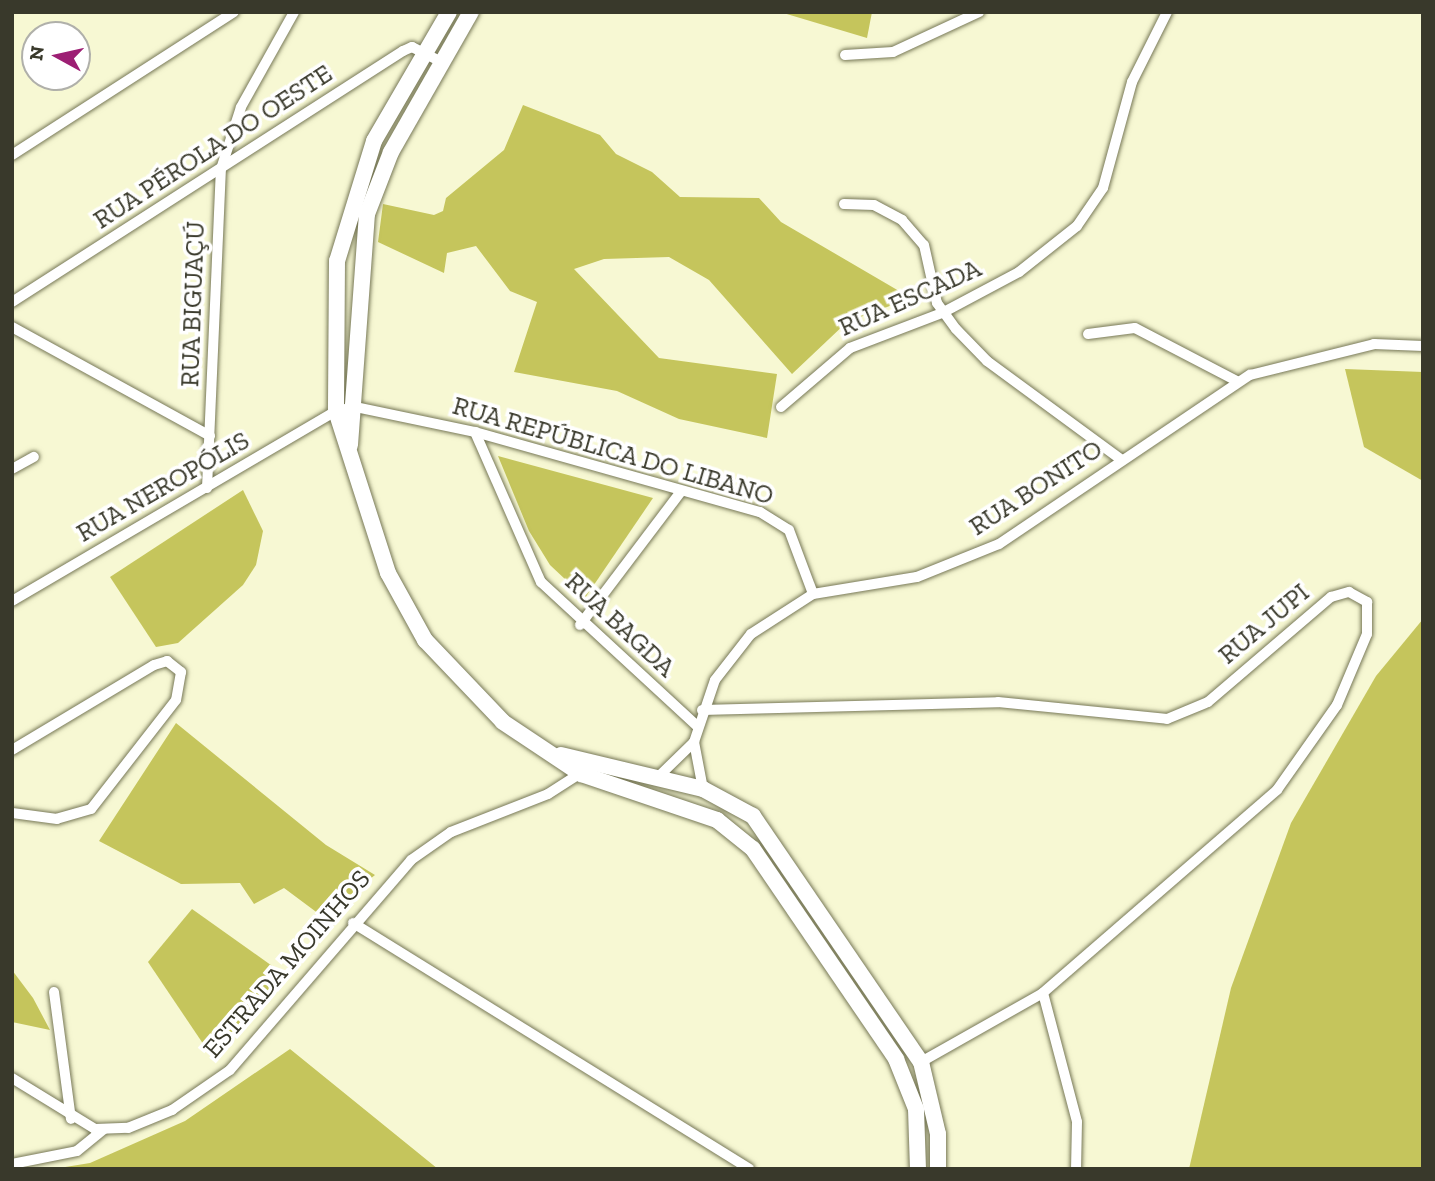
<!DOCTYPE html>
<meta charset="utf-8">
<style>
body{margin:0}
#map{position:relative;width:1435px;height:1181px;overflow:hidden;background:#f7f8d3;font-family:"Zilla Slab",serif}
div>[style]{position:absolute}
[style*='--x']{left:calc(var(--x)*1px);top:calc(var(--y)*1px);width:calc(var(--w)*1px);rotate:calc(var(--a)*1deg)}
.forest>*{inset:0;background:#c5c55c}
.roads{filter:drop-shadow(0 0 2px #777857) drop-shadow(0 0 2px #777857)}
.street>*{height:10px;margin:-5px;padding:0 5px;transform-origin:5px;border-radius:5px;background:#fff}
.secondary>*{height:16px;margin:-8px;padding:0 8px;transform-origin:8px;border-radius:8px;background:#fff}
span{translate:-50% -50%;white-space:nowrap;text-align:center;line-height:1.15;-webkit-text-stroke:7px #fff;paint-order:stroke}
.street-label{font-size:26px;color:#39392b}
.frame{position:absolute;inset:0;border:14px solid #39392b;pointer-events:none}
.north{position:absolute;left:21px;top:21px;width:70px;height:70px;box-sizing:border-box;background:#fff;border:2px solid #b0b0aa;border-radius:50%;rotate:278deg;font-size:19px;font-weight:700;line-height:28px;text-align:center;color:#39392b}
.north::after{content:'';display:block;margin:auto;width:24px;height:32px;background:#9d1f74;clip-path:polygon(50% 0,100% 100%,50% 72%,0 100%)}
</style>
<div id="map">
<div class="forest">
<i style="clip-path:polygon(780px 12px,872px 12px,867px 38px)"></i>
<i style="clip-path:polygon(523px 105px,600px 135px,616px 154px,652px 172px,680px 197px,759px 198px,781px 222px,911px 298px,847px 322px,792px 374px,709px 280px,669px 257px,604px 259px,574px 269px,659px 358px,777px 374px,767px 438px,679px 419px,617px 391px,514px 372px,537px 302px,510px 291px,476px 246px,447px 253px,444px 273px,378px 242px,383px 204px,434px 215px,443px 211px,446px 198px,504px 150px)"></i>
<i style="clip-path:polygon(1345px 369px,1423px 372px,1423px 481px,1364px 447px)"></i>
<i style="clip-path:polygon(498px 456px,653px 498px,585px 598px,550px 565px,529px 531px)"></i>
<i style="clip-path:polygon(243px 490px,263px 531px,256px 565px,243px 585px,178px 643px,156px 647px,110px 577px)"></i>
<i style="clip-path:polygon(1423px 619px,1423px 1169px,1189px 1169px,1231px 988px,1291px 823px,1376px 676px)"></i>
<i style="clip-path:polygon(176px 723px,326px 845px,375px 875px,323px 917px,284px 888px,254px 904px,240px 883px,181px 884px,99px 841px)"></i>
<i style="clip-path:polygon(192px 909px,289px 978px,212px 1057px,148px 962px)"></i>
<i style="clip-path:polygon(12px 970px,33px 998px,50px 1030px,12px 1022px)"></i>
<i style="clip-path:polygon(290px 1049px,438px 1169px,53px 1169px,90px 1163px,185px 1121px)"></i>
</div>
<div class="roads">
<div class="street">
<i style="--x:845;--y:55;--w:48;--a:-3.6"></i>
<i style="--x:893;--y:52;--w:95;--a:-24.9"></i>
<i style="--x:12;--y:155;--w:264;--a:-32.8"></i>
<i style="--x:844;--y:204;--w:30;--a:2"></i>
<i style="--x:874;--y:205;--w:32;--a:28"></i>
<i style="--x:902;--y:220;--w:33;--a:49"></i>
<i style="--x:924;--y:245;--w:59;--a:77.4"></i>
<i style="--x:937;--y:303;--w:32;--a:54"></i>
<i style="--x:956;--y:329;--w:45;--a:45.9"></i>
<i style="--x:987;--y:361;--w:167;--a:36.3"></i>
<i style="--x:12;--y:302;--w:465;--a:-32.7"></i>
<i style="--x:403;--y:51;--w:10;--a:-24"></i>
<i style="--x:412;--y:47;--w:31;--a:27"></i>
<i style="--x:12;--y:327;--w:226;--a:28.8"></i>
<i style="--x:1088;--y:334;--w:47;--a:-7.3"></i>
<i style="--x:1135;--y:328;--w:115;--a:27.5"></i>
<i style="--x:781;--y:407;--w:91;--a:-40.5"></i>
<i style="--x:850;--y:348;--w:98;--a:-20.8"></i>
<i style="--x:942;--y:313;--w:87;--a:-28"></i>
<i style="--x:1019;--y:272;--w:74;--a:-38.4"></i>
<i style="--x:1077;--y:226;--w:46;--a:-55.6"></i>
<i style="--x:1103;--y:188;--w:110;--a:-74.7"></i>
<i style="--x:1132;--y:82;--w:78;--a:-63.4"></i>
<i style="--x:475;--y:432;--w:164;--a:66.3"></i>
<i style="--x:541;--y:582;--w:212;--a:42.7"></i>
<i style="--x:12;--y:469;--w:25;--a:-29"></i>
<i style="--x:207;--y:488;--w:319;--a:-87.5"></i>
<i style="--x:221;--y:169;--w:65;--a:-72.1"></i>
<i style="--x:241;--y:107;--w:109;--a:-60.8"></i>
<i style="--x:12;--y:601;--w:376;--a:-30.4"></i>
<i style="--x:336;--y:411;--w:19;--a:-12"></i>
<i style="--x:355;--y:407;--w:123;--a:11.8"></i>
<i style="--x:475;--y:432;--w:296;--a:15.7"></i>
<i style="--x:760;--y:512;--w:34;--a:32"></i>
<i style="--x:789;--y:530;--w:68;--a:69.4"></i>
<i style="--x:580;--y:625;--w:166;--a:-52.9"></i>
<i style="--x:702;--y:710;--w:296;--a:-1.5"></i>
<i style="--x:998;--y:702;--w:170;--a:5.7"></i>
<i style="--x:1167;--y:719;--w:44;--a:-22.5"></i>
<i style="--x:1208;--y:702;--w:162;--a:-40.5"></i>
<i style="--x:1331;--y:597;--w:19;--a:-16"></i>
<i style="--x:1349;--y:592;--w:21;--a:29"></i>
<i style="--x:1367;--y:602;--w:32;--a:90"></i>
<i style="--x:1367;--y:634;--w:77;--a:112.9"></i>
<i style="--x:1337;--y:705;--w:104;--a:125.2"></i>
<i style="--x:1277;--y:790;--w:310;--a:139.1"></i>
<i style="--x:1043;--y:993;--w:140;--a:150.5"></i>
<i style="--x:12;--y:750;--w:165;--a:-30.9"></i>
<i style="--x:154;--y:665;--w:14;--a:-17"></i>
<i style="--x:167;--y:661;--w:18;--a:38"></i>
<i style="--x:181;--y:672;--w:28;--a:100"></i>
<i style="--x:176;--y:700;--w:138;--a:127.9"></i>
<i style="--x:91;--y:809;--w:35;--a:164"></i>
<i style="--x:57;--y:819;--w:45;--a:-172.4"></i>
<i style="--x:657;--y:778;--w:52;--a:-44.2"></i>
<i style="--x:703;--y:789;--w:48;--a:-100.8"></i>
<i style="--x:694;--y:742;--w:65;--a:-71.3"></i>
<i style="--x:715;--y:680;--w:58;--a:-52"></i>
<i style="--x:751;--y:634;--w:74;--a:-32.8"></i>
<i style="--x:813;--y:594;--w:105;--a:-9.3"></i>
<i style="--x:917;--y:577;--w:88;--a:-21.9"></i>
<i style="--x:999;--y:544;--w:303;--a:-34"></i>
<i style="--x:1250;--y:375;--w:128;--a:-14"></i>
<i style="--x:1374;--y:344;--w:49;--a:2.3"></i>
<i style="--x:353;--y:923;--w:466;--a:31.8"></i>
<i style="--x:54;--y:992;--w:128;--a:82.4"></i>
<i style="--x:1043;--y:993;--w:133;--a:75.2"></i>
<i style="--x:1077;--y:1122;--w:47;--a:91.2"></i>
<i style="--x:12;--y:1078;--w:97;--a:31.6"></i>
<i style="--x:95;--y:1129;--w:33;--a:-2"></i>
<i style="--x:128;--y:1128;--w:48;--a:-22.2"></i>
<i style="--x:172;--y:1110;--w:70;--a:-34.6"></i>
<i style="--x:230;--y:1070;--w:277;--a:-49.2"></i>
<i style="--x:411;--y:860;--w:49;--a:-35"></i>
<i style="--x:451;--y:832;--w:104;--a:-21.4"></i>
<i style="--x:548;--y:794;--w:43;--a:-32.6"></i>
<i style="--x:12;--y:1164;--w:66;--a:-11.3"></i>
<i style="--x:77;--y:1151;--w:35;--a:-39"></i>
</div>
<div class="secondary">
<i style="--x:449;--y:12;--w:149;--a:120.2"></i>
<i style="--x:374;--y:141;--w:126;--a:107.1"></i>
<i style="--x:337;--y:261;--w:150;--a:90.4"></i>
<i style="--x:336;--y:411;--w:170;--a:72.2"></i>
<i style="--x:388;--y:573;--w:77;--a:61.1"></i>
<i style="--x:425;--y:640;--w:113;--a:46.4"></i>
<i style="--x:503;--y:722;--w:94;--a:33.7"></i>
<i style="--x:581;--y:774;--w:144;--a:18.7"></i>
<i style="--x:717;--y:820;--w:46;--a:38.9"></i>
<i style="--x:753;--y:849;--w:254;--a:55.7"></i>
<i style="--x:896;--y:1059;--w:54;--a:68.2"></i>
<i style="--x:916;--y:1109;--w:60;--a:88.1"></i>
<i style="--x:350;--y:445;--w:232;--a:-85.8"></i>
<i style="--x:367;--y:214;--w:66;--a:-68.8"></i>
<i style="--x:391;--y:152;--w:161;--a:-60.3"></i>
<i style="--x:561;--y:755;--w:146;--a:13.5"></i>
<i style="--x:703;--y:789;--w:57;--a:28.4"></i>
<i style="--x:753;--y:816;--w:298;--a:55.7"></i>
<i style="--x:921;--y:1062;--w:74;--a:76.7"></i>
<i style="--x:938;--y:1134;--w:35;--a:90"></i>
</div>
</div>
<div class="street-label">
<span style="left:213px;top:147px;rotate:-33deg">RUA PÉROLA DO OESTE</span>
<span style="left:910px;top:298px;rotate:-24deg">RUA ESCADA</span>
<span style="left:193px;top:304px;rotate:-88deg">RUA BIGUAÇÚ</span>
<span style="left:613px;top:451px;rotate:16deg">RUA REPÚBLICA DO LIBANO</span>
<span style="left:163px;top:487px;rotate:-30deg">RUA NEROPÓLIS</span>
<span style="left:1036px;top:488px;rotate:-33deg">RUA BONITO</span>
<span style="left:1264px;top:624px;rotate:-40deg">RUA JUPI</span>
<span style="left:620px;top:625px;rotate:43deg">RUA BAGDA</span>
<span style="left:287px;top:964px;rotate:-49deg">ESTRADA MOINHOS</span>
</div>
<div class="frame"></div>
<div class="north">N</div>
</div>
